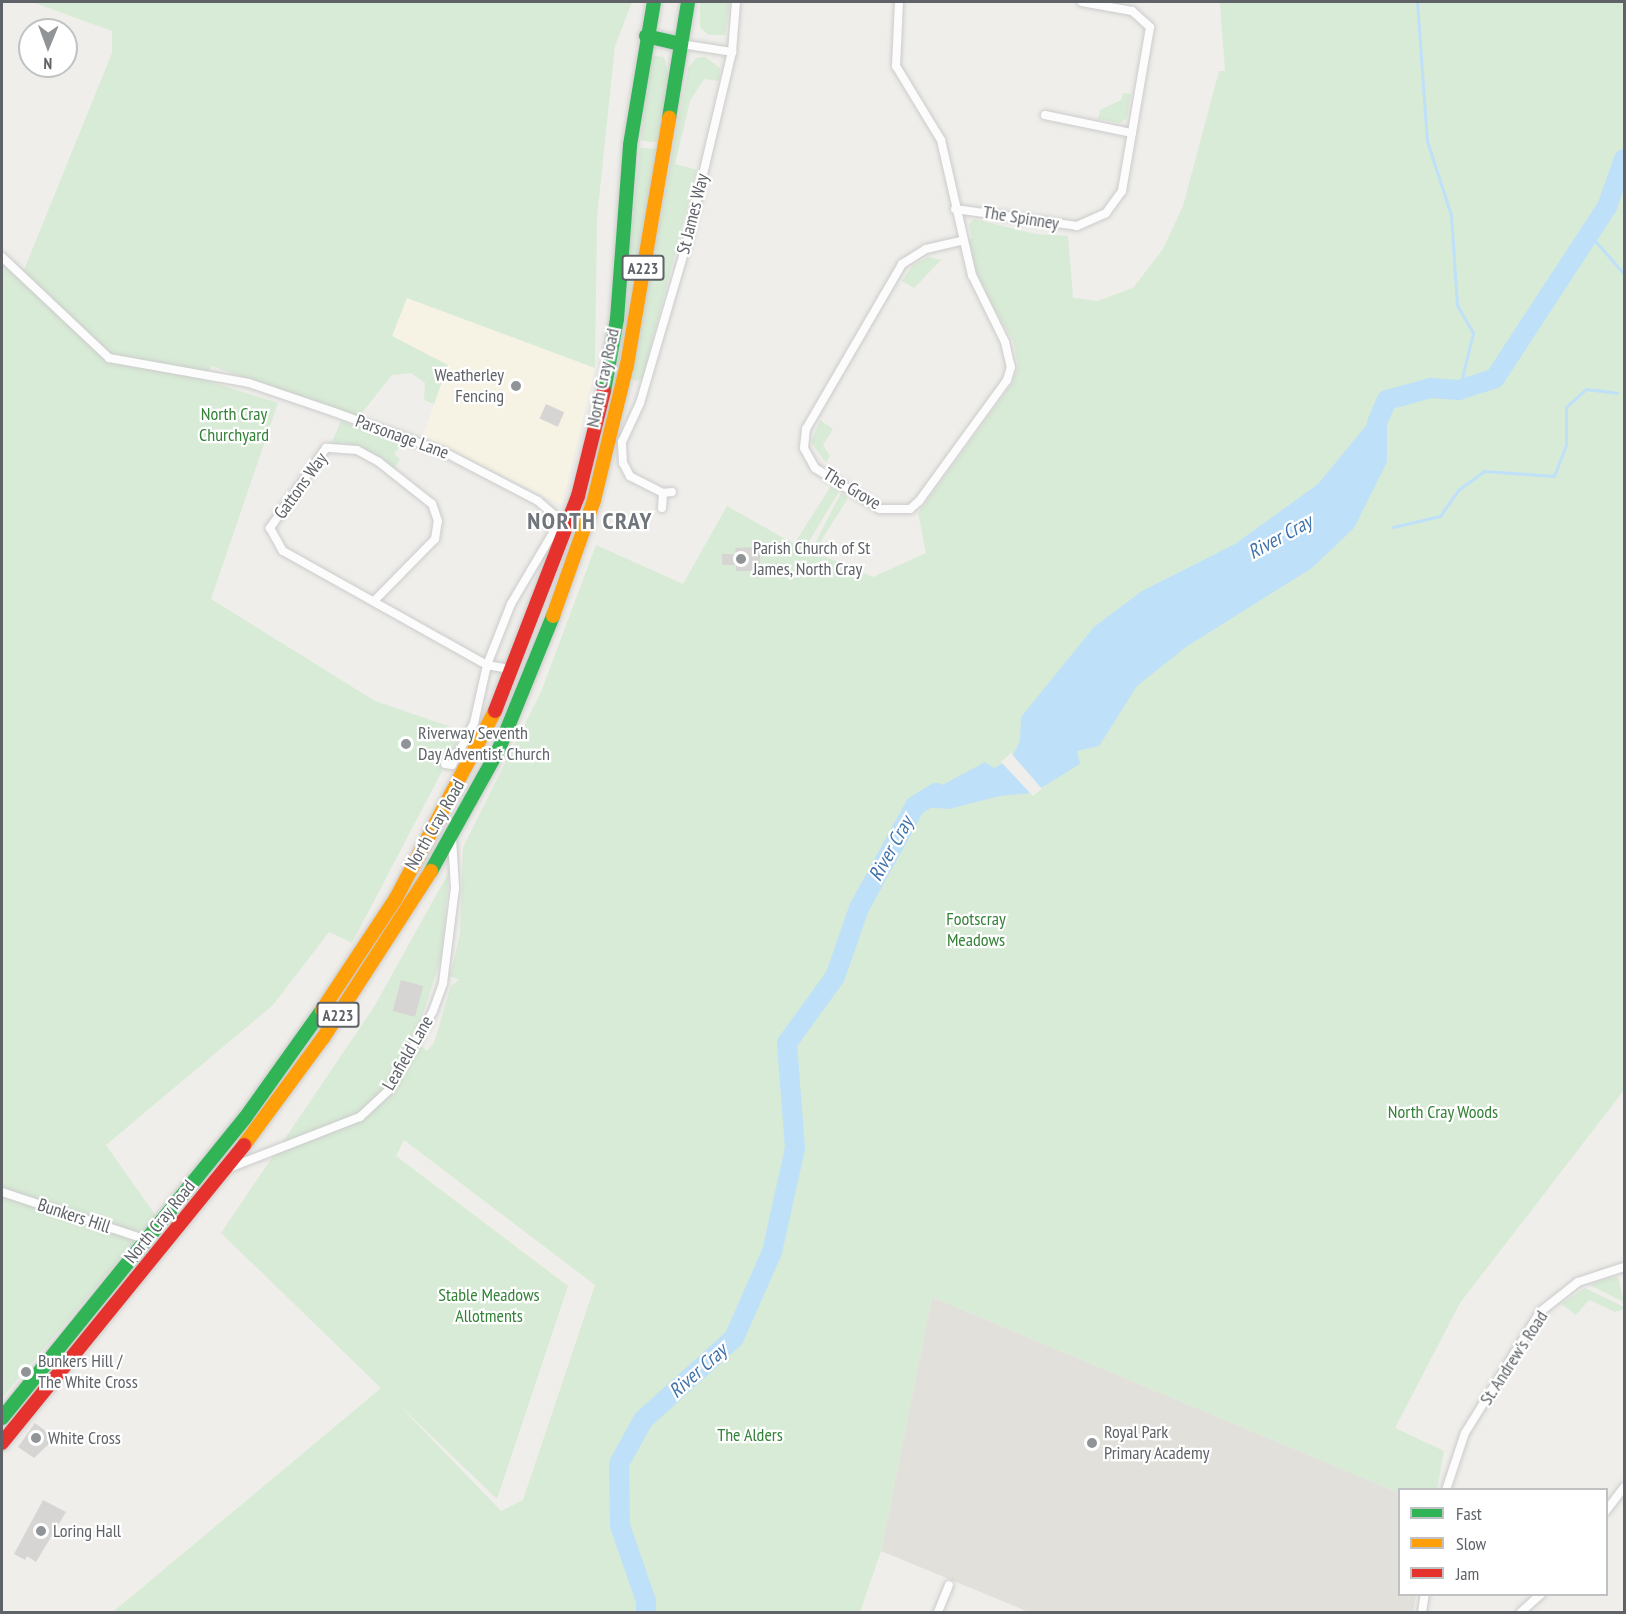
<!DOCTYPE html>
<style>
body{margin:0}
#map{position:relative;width:1626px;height:1614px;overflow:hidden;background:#efeeea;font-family:"PT Sans Narrow",sans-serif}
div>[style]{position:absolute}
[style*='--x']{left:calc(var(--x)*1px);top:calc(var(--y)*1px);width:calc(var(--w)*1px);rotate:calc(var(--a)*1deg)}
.commercial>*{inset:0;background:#f7f3e4}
.education>*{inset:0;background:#e2e0da}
.green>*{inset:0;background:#d8ebd6}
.water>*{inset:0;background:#bfe0f9}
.pier>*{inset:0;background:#efeeea}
.stream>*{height:3px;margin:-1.5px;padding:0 1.5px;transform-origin:1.5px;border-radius:1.5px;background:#bfe0f9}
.river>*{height:20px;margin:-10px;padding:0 10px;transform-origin:10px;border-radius:10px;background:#bfe0f9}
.building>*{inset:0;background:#d6d5d3;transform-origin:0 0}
.roads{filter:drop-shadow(0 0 2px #cbcccc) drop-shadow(0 0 2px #cbcccc)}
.street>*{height:8px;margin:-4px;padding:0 4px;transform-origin:4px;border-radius:4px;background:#fdfcfc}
.fast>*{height:14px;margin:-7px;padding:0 7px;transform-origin:7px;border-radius:7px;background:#30b455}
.slow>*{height:14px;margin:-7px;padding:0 7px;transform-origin:7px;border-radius:7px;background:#ff9f0a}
.jam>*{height:14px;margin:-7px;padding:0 7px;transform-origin:7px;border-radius:7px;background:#e5322d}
.dots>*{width:16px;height:16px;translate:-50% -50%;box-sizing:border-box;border:3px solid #fff;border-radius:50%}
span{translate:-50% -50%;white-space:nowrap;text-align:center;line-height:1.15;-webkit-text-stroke:4.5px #fff;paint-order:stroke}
.shield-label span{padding:2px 4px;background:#fff;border:2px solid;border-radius:4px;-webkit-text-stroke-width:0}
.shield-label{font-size:16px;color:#5f6368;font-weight:700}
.street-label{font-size:18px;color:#5f6368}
.poi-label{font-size:18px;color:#5f6368}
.right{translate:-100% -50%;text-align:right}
.left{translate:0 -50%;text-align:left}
.park-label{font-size:18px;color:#348238}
.water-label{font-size:20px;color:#4174aa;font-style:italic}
.district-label{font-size:24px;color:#70757a;font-weight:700;letter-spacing:1.5px}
.frame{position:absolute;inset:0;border:3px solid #5f6368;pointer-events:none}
.legend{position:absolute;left:1398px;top:1488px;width:210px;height:108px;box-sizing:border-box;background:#fff;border:2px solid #bfc1c3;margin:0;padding:8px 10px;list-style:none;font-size:18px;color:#5f6368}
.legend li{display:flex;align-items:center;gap:12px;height:30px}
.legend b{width:30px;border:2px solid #bfc1c3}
.north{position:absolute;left:18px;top:18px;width:60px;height:60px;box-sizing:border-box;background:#fff;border:2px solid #bfc1c3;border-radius:50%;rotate:181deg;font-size:16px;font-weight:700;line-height:24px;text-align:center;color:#5f6368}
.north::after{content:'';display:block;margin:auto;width:21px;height:27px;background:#919496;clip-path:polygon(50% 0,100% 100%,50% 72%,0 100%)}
</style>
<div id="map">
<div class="commercial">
<i style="clip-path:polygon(407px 298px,595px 368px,562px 505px,423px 436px,448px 365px,392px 337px)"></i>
</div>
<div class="education">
<i style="clip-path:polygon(932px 1297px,1399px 1493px,1400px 1594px,1416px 1595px,1413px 1612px,1029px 1612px,881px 1551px)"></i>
</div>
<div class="green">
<i style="clip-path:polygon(32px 2px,632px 2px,615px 46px,597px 217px,595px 368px,407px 298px,392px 336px,448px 365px,434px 404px,424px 400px,425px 383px,411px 373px,392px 375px,357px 419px,212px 366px,201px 379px,278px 403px,211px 599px,375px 701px,463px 731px,352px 943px,329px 932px,273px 1005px,106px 1145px,156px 1216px,2px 1398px,2px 257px,24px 270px,112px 53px,112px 31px)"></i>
<i style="clip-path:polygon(700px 2px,730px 2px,725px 35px,709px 35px,700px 27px)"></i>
<i style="clip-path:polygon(evenodd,1220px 2px,1624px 2px,1624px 1090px,1460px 1303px,1395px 1428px,1444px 1451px,1437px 1489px,1400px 1490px,1399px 1493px,932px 1297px,881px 1551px,860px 1612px,113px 1612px,381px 1388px,221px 1233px,374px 1007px,449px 872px,442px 956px,414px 1040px,427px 1051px,434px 1043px,451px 986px,459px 980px,450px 976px,460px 934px,463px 847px,541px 692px,596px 545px,683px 584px,727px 506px,794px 544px,831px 486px,839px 492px,805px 548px,811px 551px,841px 493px,848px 498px,814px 552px,873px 577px,926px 553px,918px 513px,1013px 382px,1018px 365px,1013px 341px,980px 284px,968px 241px,972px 238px,969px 224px,974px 219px,1036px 234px,1068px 236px,1073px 298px,1097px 301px,1133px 288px,1163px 249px,1183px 206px,1219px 71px,1225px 71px,1220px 2px,404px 1140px,595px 1285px,523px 1500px,501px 1511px,395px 1401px,497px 1499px,568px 1286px,396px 1156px,404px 1140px)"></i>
<i style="clip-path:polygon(654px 56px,664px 57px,669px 78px,658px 141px,650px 142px,641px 140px,649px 60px)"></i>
<i style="clip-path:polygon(705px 57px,720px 68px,719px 81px,704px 79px,690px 101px,675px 164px,697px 170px,643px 377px,637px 381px,630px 379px,688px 68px,696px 58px)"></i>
<i style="clip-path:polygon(1123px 93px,1131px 94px,1127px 118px,1120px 123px,1098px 119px,1100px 110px,1121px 100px)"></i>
<i style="clip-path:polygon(640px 148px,657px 149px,615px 392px,586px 506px,581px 505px,624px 303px)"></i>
<i style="clip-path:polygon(929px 257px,941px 260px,914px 288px,902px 281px,913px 265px)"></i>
<i style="clip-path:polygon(820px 420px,833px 429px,823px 445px,830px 456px,826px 463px,811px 442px)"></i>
<i style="clip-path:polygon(341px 421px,403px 443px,394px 454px,400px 459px,393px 470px,345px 443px,331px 444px)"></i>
<i style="clip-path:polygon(1618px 1277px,1624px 1302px,1590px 1285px,1607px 1278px)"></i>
<i style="clip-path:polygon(1585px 1288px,1624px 1307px,1624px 1309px,1615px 1312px,1589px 1300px,1576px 1315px,1561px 1304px)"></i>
</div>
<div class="water">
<i style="clip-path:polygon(1387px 400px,1387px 462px,1354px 528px,1312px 568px,1186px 647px,1137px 686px,1099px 746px,1077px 751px,1080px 764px,1041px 788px,1036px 786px,1031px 793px,1000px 796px,949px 809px,915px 806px,924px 795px,985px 762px,994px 768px,1011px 759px,1020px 741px,1021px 717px,1094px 627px,1142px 591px,1235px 544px,1318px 484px)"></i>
</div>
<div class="pier">
<i style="clip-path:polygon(1011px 753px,1042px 789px,1033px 796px,1001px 762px)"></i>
</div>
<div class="stream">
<i style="--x:1417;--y:2;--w:139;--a:85.9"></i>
<i style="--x:1427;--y:141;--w:78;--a:72"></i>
<i style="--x:1451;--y:215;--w:90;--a:86.2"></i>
<i style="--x:1457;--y:305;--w:32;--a:60"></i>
<i style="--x:1473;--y:333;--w:59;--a:103.8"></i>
<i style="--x:1621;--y:164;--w:3;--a:0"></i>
<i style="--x:1590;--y:235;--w:52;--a:48.9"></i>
<i style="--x:1393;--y:527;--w:48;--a:-13.2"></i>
<i style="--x:1440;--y:516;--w:32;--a:-55"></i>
<i style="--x:1458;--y:490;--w:32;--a:-36"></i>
<i style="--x:1484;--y:471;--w:70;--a:4.1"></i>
<i style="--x:1554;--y:476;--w:34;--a:-69"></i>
<i style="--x:1566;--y:444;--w:37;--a:-90"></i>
<i style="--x:1566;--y:407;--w:27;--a:-42"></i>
<i style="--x:1586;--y:389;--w:31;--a:7"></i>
</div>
<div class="river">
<i style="--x:1377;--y:423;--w:25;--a:-67"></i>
<i style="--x:1387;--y:400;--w:46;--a:-15.3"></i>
<i style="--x:1431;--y:388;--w:28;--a:4"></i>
<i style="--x:1459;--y:390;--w:38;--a:-18"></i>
<i style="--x:1495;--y:378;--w:204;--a:-56.8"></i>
<i style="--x:1607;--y:207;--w:51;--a:-70.5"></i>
<i style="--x:646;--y:1612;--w:11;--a:-90"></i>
<i style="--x:646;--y:1601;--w:79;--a:-109.1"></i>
<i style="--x:620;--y:1526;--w:62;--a:-90.9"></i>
<i style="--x:619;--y:1464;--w:50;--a:-61.4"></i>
<i style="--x:643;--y:1420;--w:122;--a:-42"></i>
<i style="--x:734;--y:1338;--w:94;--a:-66.2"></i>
<i style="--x:772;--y:1252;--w:107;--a:-77.5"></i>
<i style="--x:795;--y:1148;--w:105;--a:-94.4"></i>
<i style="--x:787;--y:1043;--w:82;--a:-54"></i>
<i style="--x:835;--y:977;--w:73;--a:-70.8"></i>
<i style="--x:859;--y:908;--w:116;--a:-61.2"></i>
<i style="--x:915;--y:806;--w:25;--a:-32"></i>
</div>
<div class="building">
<i style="left:546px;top:404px;width:20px;height:16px;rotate:24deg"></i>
<i style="clip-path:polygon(760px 547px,760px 571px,736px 571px,736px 565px,722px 565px,722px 554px,736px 554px,735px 548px)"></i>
<i style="left:401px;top:980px;width:23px;height:32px;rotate:15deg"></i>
<i style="clip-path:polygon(35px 1423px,50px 1434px,46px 1440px,51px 1442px,34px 1458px,18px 1447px)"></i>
<i style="clip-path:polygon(43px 1500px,66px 1512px,36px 1562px,27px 1556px,25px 1560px,14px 1554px)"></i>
</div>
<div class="roads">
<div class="street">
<i style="--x:899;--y:2;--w:64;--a:92.7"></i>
<i style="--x:896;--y:66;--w:87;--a:58.7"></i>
<i style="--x:941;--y:140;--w:139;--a:77.1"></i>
<i style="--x:972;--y:275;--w:75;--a:63.8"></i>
<i style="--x:1005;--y:342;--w:26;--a:77"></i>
<i style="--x:1011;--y:367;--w:14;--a:107"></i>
<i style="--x:1007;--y:380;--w:150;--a:126"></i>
<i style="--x:919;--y:501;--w:12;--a:138"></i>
<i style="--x:910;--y:509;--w:30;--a:180"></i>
<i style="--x:880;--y:509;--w:77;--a:-147.8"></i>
<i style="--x:815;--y:468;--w:23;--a:-119"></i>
<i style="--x:804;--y:448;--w:19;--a:-84"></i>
<i style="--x:806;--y:429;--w:191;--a:-59.8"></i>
<i style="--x:902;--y:264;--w:28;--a:-32"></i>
<i style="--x:926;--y:249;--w:37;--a:-13"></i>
<i style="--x:681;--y:44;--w:52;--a:8.9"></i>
<i style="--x:1045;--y:115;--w:89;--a:11.7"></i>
<i style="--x:955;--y:209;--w:123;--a:7.9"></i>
<i style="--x:1077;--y:226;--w:32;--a:-24"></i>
<i style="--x:1106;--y:213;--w:27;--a:-54"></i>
<i style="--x:1122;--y:191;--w:166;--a:-80.3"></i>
<i style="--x:1150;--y:27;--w:24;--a:-138"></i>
<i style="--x:1132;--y:11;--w:51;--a:-169.8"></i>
<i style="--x:2;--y:257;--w:147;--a:43.3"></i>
<i style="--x:109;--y:358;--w:142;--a:10.1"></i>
<i style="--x:249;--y:383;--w:90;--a:18.8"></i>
<i style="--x:334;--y:412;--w:117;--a:20"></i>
<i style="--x:444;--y:452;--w:106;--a:27.5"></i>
<i style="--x:538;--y:501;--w:23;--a:41"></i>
<i style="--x:555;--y:516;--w:15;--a:94"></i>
<i style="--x:554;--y:531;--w:85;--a:120.5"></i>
<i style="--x:511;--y:604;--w:66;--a:111.5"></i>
<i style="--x:487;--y:665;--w:59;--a:102.6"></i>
<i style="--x:474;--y:723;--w:47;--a:117.6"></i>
<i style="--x:452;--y:765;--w:7;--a:-172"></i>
<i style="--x:663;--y:493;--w:9;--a:-6"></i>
<i style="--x:662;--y:508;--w:15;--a:-86"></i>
<i style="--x:663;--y:493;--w:37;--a:-153"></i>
<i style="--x:630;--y:476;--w:15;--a:-118"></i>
<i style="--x:623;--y:463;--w:21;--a:-93"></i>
<i style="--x:622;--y:442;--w:43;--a:-65.2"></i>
<i style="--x:640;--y:403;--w:168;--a:-73.7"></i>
<i style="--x:687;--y:242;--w:195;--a:-76.7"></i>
<i style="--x:732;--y:52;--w:50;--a:-85.4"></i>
<i style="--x:374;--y:601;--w:87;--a:-45.5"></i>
<i style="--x:435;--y:539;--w:18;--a:-81"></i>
<i style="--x:438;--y:521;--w:18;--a:-109"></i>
<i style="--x:432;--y:504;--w:68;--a:-141.6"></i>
<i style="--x:379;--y:462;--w:25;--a:-151"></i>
<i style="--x:357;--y:450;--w:31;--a:-176"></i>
<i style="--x:326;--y:448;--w:98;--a:125"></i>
<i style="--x:270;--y:528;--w:26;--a:61"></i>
<i style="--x:283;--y:551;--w:234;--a:29.2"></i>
<i style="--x:487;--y:665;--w:27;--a:10"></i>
<i style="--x:229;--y:1168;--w:141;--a:-21.3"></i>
<i style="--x:360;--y:1117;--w:40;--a:-43"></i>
<i style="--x:389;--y:1090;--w:90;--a:-60.9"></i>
<i style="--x:433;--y:1011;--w:30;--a:-70"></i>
<i style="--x:443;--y:983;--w:96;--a:-82.8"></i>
<i style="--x:455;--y:888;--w:50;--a:-93.4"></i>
<i style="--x:2;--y:1192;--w:153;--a:18.3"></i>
<i style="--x:1446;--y:1490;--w:60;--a:-71.6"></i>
<i style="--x:1465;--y:1433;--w:142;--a:-58.2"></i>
<i style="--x:1540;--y:1312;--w:48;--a:-38.3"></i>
<i style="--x:1578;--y:1282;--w:48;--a:-18.1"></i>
<i style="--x:1606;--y:1511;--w:30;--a:-53"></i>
<i style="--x:938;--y:1612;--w:29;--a:-68"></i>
<i style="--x:1422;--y:1612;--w:18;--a:-81"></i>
<i style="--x:1521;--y:1612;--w:27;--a:-42"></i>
</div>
<div class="fast">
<i style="--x:646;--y:36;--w:36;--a:13"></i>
<i style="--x:669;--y:118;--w:118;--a:-80.7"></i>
<i style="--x:604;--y:391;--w:73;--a:-79.8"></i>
<i style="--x:617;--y:319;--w:174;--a:-85.7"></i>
<i style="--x:630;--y:145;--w:145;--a:-80.5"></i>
<i style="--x:431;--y:871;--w:140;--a:-60.9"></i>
<i style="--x:499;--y:749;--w:144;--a:-67.9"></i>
<i style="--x:2;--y:1418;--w:386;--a:-51"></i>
<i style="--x:245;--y:1118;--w:133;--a:-54.5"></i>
</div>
<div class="slow">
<i style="--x:553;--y:616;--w:123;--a:-70.5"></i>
<i style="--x:594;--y:500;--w:139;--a:-76.3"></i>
<i style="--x:627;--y:365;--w:251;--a:-80.3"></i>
<i style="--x:322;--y:1010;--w:134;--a:-56.5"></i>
<i style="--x:396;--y:898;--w:212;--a:-62.1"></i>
<i style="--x:244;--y:1145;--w:133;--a:-53.6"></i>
<i style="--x:323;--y:1038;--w:199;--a:-57.1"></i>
</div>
<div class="jam">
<i style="--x:495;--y:711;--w:230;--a:-68.9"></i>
<i style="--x:578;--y:496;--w:108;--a:-76.1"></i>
<i style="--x:2;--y:1443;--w:384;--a:-50.9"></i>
</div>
</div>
<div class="dots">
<i style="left:516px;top:386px;background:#919496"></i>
<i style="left:741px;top:559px;background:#919496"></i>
<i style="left:406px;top:744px;background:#919496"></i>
<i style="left:26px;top:1372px;background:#919496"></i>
<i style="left:36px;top:1438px;background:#919496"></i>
<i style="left:1092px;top:1443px;background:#919496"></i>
<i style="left:41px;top:1531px;background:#919496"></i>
</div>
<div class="shield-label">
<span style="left:643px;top:268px">A223</span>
<span style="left:338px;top:1015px">A223</span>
</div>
<div class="street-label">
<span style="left:693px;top:214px;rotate:-76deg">St James Way</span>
<span style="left:1021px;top:218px;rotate:9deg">The Spinney</span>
<span style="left:603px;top:378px;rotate:-78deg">North Cray Road</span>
<span style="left:402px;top:437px;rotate:20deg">Parsonage Lane</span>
<span style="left:301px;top:486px;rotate:-54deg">Gattons Way</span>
<span style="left:852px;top:489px;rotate:31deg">The Grove</span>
<span style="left:435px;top:825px;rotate:-60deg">North Cray Road</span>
<span style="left:408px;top:1053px;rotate:-60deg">Leafield Lane</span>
<span style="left:74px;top:1216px;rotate:18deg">Bunkers Hill</span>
<span style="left:160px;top:1222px;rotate:-51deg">North Cray Road</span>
<span style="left:1514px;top:1358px;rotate:-57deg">St. Andrew's Road</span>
</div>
<div class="poi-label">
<span class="right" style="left:504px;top:386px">Weatherley<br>Fencing</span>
<span class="left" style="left:753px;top:559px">Parish Church of St<br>James, North Cray</span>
<span class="left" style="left:418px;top:744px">Riverway Seventh<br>Day Adventist Church</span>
<span class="left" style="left:38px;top:1372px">Bunkers Hill /<br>The White Cross</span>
<span class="left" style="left:1104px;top:1443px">Royal Park<br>Primary Academy</span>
<span class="left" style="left:48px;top:1438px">White Cross</span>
<span class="left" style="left:53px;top:1531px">Loring Hall</span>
</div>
<div class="park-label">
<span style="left:234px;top:425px">North Cray<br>Churchyard</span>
<span style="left:976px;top:930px">Footscray<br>Meadows</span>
<span style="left:1443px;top:1112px">North Cray Woods</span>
<span style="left:489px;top:1306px">Stable Meadows<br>Allotments</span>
<span style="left:750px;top:1435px">The Alders</span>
</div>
<div class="water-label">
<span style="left:1280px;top:537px;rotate:-29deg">River Cray</span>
<span style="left:891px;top:849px;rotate:-61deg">River Cray</span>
<span style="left:698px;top:1371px;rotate:-42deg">River Cray</span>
</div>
<div class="district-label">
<span style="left:590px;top:521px">NORTH CRAY</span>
</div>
<div class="frame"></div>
<ul class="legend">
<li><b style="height:8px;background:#30b455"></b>Fast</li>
<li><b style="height:8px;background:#ff9f0a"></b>Slow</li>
<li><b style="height:8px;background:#e5322d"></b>Jam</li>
</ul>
<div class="north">N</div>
</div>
